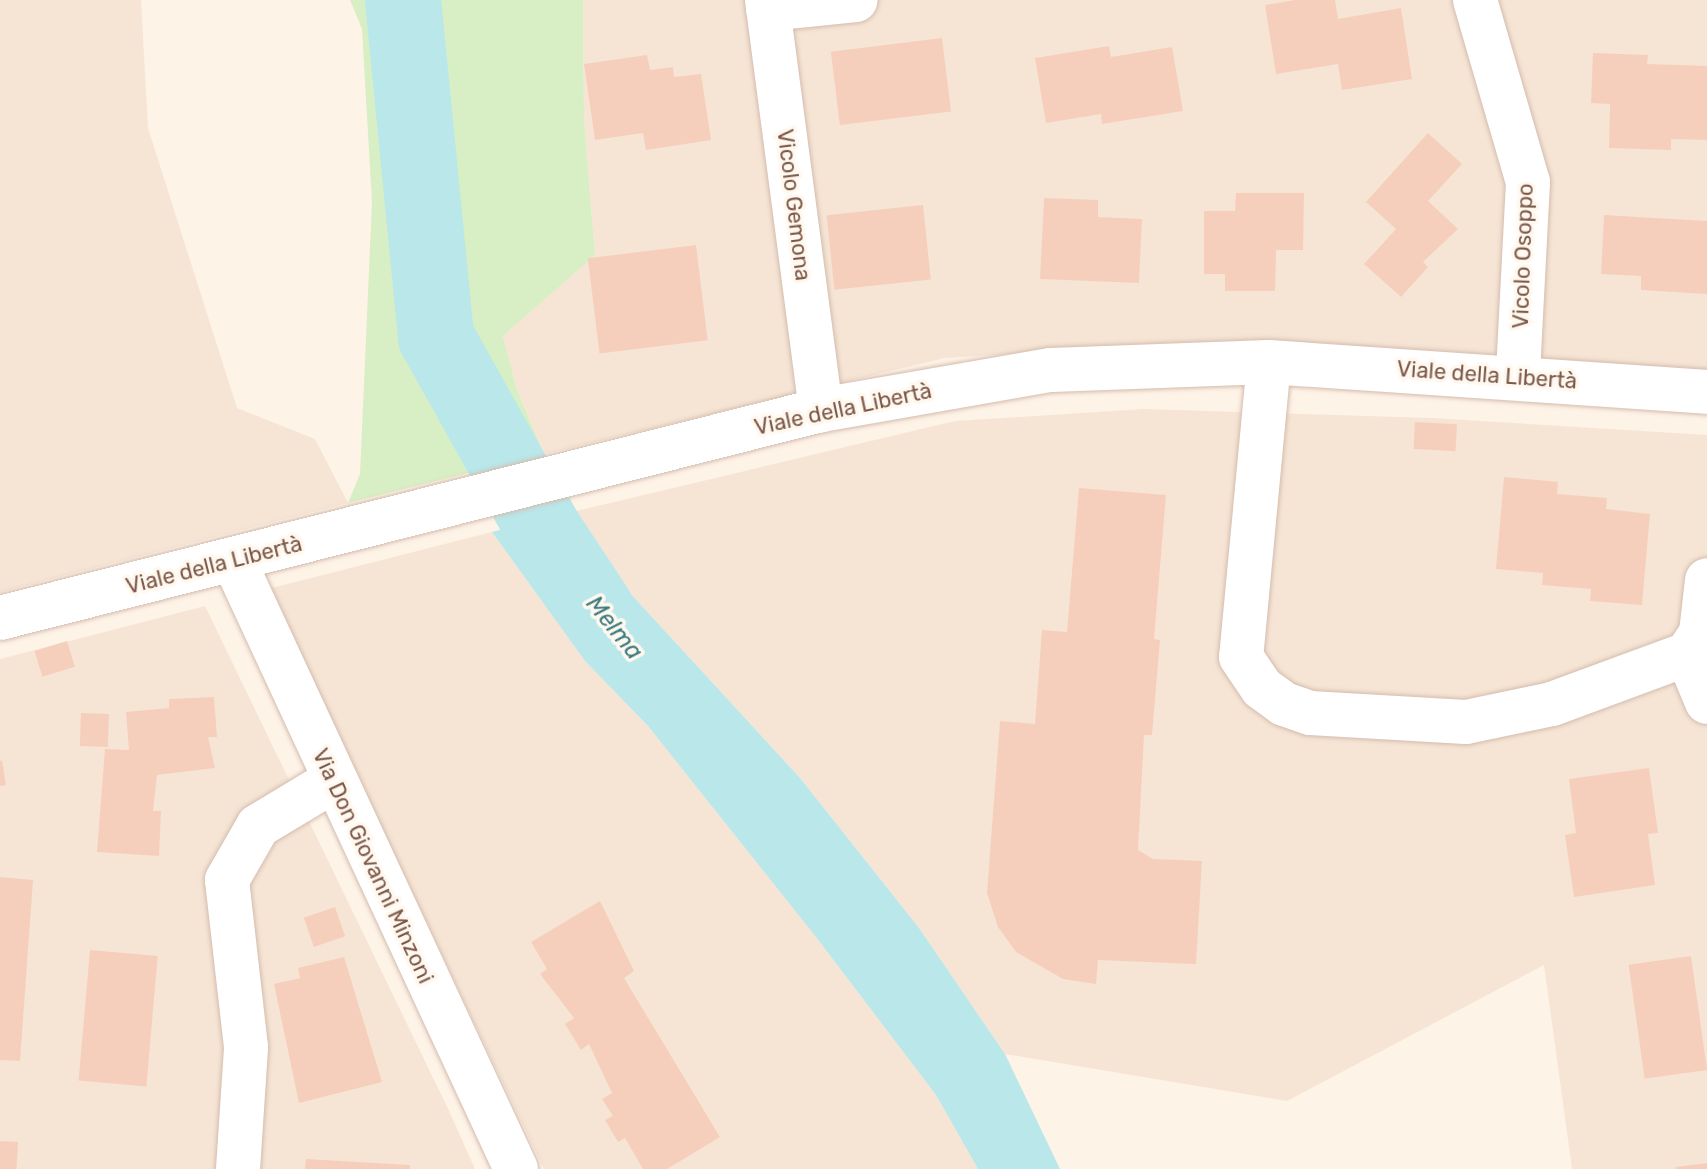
<!DOCTYPE html>
<meta charset="utf-8">
<style>
body{margin:0}
#map{position:relative;width:1707px;height:1169px;overflow:hidden;background:#fef3e7;font-family:Rubik,sans-serif}
div>[style]{position:absolute}
[style*='--x']{left:calc(var(--x)*1px);top:calc(var(--y)*1px);width:calc(var(--w)*1px);rotate:calc(var(--a)*1deg)}
.residential>*{inset:0;background:#f6e5d5}
.green>*{inset:0;background:#d8eec4}
.water>*{inset:0;background:#b9e7ea}
.river>*{height:76px;margin:-38px;padding:0 38px;transform-origin:38px;border-radius:38px;background:#b9e7ea}
.building>*{inset:0;background:#f6cfbc;transform-origin:0 0}
.roads{filter:drop-shadow(0 0 2px #d4bcae) drop-shadow(0 0 2px #d4bcae)}
.street>*{height:44px;margin:-22px;padding:0 22px;transform-origin:22px;border-radius:22px;background:#fff}
.secondary>*{height:44px;margin:-22px;padding:0 22px;transform-origin:22px;border-radius:22px;background:#fff}
span{translate:-50% -50%;white-space:nowrap;text-align:center;line-height:1.15;-webkit-text-stroke:7px #fff8ef;paint-order:stroke}
.street-label{font-size:22px;color:#7b5748}
.water-label{font-size:24px;color:#3a7b81;font-style:italic}
</style>
<div id="map">
<div class="residential">
<i style="clip-path:polygon(0 0,141px 0,148px 128px,237px 408px,315px 439px,348px 503px,0 592px)"></i>
<i style="clip-path:polygon(583px 0,1707px 0,1707px 371px,1144px 346px,945px 358px,544px 454px,517px 390px,503px 336px,595px 254px,584px 119px)"></i>
<i style="clip-path:polygon(1144px 409px,1432px 418px,1707px 435px,1707px 1169px,1572px 1169px,1544px 965px,1287px 1101px,1005px 1054px,919px 928px,800px 778px,594px 554px,572px 512px,955px 421px)"></i>
<i style="clip-path:polygon(492px 532px,585px 661px,648px 726px,816px 937px,936px 1095px,978px 1169px,544px 1169px,268px 589px)"></i>
<i style="clip-path:polygon(205px 606px,450px 1113px,475px 1169px,0 1169px,0 659px)"></i>
</div>
<div class="green">
<i style="clip-path:polygon(350px 0,583px 0,584px 119px,595px 255px,503px 336px,517px 390px,544px 454px,348px 503px,360px 474px,372px 202px,362px 29px)"></i>
</div>
<div class="water">
<i style="clip-path:polygon(572px 512px,594px 554px,800px 778px,919px 928px,1005px 1054px,1060px 1169px,978px 1169px,936px 1095px,816px 937px,648px 726px,585px 661px,492px 532px)"></i>
</div>
<div class="river">
<i style="--x:403;--y:0;--w:339;--a:84.4"></i>
<i style="--x:436;--y:337;--w:223;--a:60.8"></i>
<i style="--x:545;--y:532;--w:92;--a:56.5"></i>
</div>
<div class="building">
<i style="clip-path:polygon(1295px 0,1335px 0,1338px 19px,1401px 8px,1412px 79px,1342px 90px,1338px 64px,1276px 74px,1265px 5px)"></i>
<i style="left:942px;top:38px;width:74px;height:112px;rotate:83deg"></i>
<i style="clip-path:polygon(1109px 46px,1111px 57px,1172px 47px,1183px 111px,1102px 124px,1101px 114px,1046px 123px,1035px 58px)"></i>
<i style="clip-path:polygon(1593px 53px,1648px 55px,1647px 64px,1707px 66px,1707px 140px,1671px 139px,1671px 150px,1609px 148px,1610px 104px,1591px 103px)"></i>
<i style="clip-path:polygon(647px 55px,650px 70px,673px 67px,674px 77px,701px 74px,711px 140px,646px 150px,643px 133px,595px 140px,584px 64px)"></i>
<i style="clip-path:polygon(1428px 133px,1462px 164px,1428px 201px,1458px 229px,1423px 262px,1428px 267px,1401px 297px,1364px 264px,1396px 229px,1366px 202px)"></i>
<i style="clip-path:polygon(1236px 193px,1304px 193px,1303px 250px,1276px 250px,1275px 291px,1225px 291px,1225px 274px,1204px 274px,1204px 211px,1235px 211px)"></i>
<i style="clip-path:polygon(1044px 198px,1098px 200px,1098px 217px,1142px 219px,1139px 283px,1040px 279px)"></i>
<i style="left:923px;top:205px;width:75px;height:97px;rotate:84deg"></i>
<i style="clip-path:polygon(1604px 215px,1707px 221px,1707px 294px,1641px 290px,1641px 276px,1601px 274px)"></i>
<i style="left:696px;top:245px;width:96px;height:109px;rotate:83deg"></i>
<i style="left:1415px;top:422px;width:42px;height:27px;rotate:3deg"></i>
<i style="clip-path:polygon(1504px 477px,1558px 482px,1557px 494px,1607px 498px,1606px 509px,1650px 514px,1642px 605px,1590px 601px,1591px 589px,1542px 585px,1543px 573px,1496px 569px)"></i>
<i style="clip-path:polygon(1079px 488px,1166px 495px,1154px 639px,1160px 640px,1152px 735px,1144px 735px,1138px 850px,1153px 859px,1202px 861px,1196px 964px,1098px 960px,1096px 984px,1063px 979px,1016px 952px,998px 927px,987px 893px,1000px 721px,1035px 724px,1042px 630px,1067px 632px)"></i>
<i style="left:67px;top:641px;width:27px;height:34px;rotate:73deg"></i>
<i style="clip-path:polygon(214px 697px,217px 737px,208px 737px,215px 768px,157px 775px,153px 811px,161px 811px,159px 856px,97px 852px,105px 749px,129px 750px,126px 712px,169px 708px,169px 699px)"></i>
<i style="left:81px;top:713px;width:28px;height:33px;rotate:2deg"></i>
<i style="clip-path:polygon(2px 760px,6px 785px,0 786px,0 761px)"></i>
<i style="clip-path:polygon(1649px 768px,1658px 833px,1648px 834px,1655px 885px,1574px 897px,1565px 835px,1576px 833px,1569px 779px)"></i>
<i style="clip-path:polygon(0 877px,33px 880px,20px 1061px,0 1060px)"></i>
<i style="clip-path:polygon(600px 901px,634px 971px,624px 978px,720px 1137px,667px 1169px,643px 1169px,625px 1138px,618px 1142px,605px 1120px,613px 1116px,602px 1099px,612px 1093px,589px 1044px,581px 1050px,565px 1024px,574px 1018px,540px 974px,547px 969px,531px 942px)"></i>
<i style="left:335px;top:907px;width:31px;height:33px;rotate:71deg"></i>
<i style="left:90px;top:950px;width:68px;height:131px;rotate:5deg"></i>
<i style="left:1691px;top:956px;width:115px;height:63px;rotate:82deg"></i>
<i style="clip-path:polygon(344px 957px,382px 1082px,299px 1103px,274px 984px,300px 978px,298px 968px)"></i>
<i style="left:0;top:1141px;width:18px;height:28px;rotate:3deg"></i>
<i style="clip-path:polygon(306px 1159px,410px 1165px,410px 1169px,305px 1169px)"></i>
<i style="clip-path:polygon(1707px 1163px,1707px 1169px,1676px 1169px,1675px 1167px)"></i>
</div>
<div class="roads">
<div class="street">
<i style="--x:767;--y:0;--w:414;--a:82.5"></i>
<i style="--x:1475;--y:0;--w:190;--a:73.8"></i>
<i style="--x:1528;--y:182;--w:194;--a:93"></i>
<i style="--x:768;--y:9;--w:88;--a:-5.8"></i>
<i style="--x:1269;--y:362;--w:296;--a:95.4"></i>
<i style="--x:1241;--y:657;--w:37;--a:56"></i>
<i style="--x:1262;--y:688;--w:27;--a:36"></i>
<i style="--x:1284;--y:704;--w:28;--a:19"></i>
<i style="--x:1310;--y:713;--w:156;--a:3.3"></i>
<i style="--x:1466;--y:722;--w:88;--a:-11.8"></i>
<i style="--x:1552;--y:704;--w:144;--a:-20.3"></i>
<i style="--x:1687;--y:654;--w:25;--a:-56"></i>
<i style="--x:1701;--y:633;--w:53;--a:-83.5"></i>
<i style="--x:234;--y:561;--w:670;--a:65.12"></i>
<i style="--x:1687;--y:654;--w:52;--a:67.4"></i>
<i style="--x:238;--y:1169;--w:122;--a:-86.2"></i>
<i style="--x:246;--y:1047;--w:168;--a:-96.5"></i>
<i style="--x:227;--y:880;--w:62;--a:-60.1"></i>
<i style="--x:258;--y:826;--w:87;--a:-31"></i>
</div>
<div class="secondary">
<i style="--x:0;--y:618;--w:847;--a:-14.22"></i>
<i style="--x:821;--y:410;--w:233;--a:-9.9"></i>
<i style="--x:1051;--y:370;--w:218;--a:-2.1"></i>
<i style="--x:1269;--y:362;--w:439;--a:3.9"></i>
</div>
</div>
<div class="street-label">
<span style="left:794px;top:205px;rotate:83deg">Vicolo Gemona</span>
<span style="left:1523px;top:256px;rotate:-88deg">Vicolo Osoppo</span>
<span style="left:1487px;top:375px;rotate:4deg">Viale della Libertà</span>
<span style="left:843px;top:409px;rotate:-12deg">Viale della Libertà</span>
<span style="left:214px;top:565px;rotate:-14deg">Viale della Libertà</span>
<span style="left:373px;top:866px;rotate:65deg">Via Don Giovanni Minzoni</span>
</div>
<div class="water-label">
<span style="left:614px;top:628px;rotate:51deg">Melma</span>
</div>
</div>
